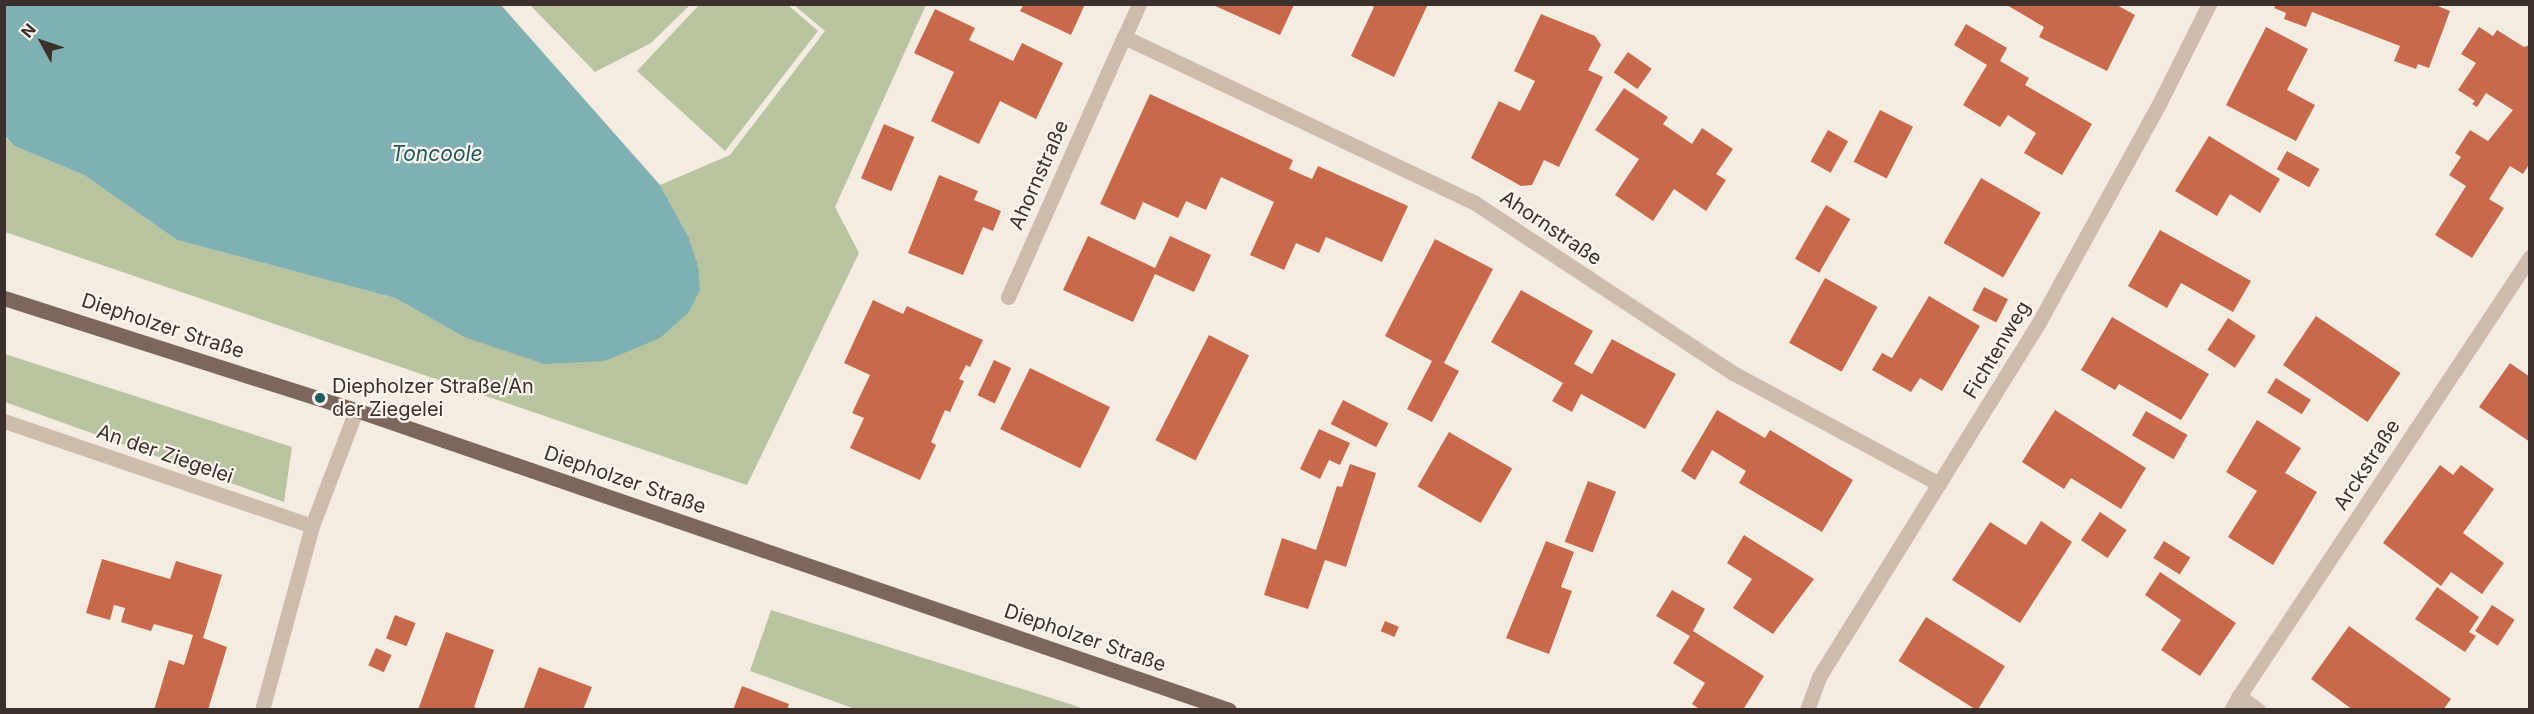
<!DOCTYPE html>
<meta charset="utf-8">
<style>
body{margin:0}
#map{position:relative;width:2534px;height:714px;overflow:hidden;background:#f4ebe1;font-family:Inter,sans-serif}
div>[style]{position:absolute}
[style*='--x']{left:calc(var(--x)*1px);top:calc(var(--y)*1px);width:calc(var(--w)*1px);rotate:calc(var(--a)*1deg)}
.green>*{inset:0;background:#b8c4a0}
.water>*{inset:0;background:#7fb0b2}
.building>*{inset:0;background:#c8694b;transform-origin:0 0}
.minor>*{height:15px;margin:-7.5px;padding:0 7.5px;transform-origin:7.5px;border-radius:7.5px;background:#cdbbac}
.major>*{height:15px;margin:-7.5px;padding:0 7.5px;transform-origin:7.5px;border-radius:7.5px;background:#7d675c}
.dots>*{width:16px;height:16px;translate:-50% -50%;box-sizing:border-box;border:3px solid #fbf5ee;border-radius:50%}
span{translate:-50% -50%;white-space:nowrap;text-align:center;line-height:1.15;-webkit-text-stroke:4.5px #fbf5ee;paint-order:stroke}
.street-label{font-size:20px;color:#3b302b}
.poi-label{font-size:20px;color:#3b302b}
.left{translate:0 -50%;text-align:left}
.water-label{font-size:21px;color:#1f5a5e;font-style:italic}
.frame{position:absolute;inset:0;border:6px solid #3b302b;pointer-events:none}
.north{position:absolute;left:12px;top:12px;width:60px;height:60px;-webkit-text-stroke:4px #fbf5ee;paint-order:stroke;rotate:310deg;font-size:16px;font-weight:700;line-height:24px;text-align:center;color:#3b302b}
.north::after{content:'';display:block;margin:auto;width:21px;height:27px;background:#3b302b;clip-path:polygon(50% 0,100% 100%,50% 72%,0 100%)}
</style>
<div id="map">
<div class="green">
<i style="clip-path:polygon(700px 4px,788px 5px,818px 31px,725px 151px,637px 71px)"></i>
<i style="clip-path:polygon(530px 5px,690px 5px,651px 43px,595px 72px)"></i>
<i style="clip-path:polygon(794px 5px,926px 5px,835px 207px,859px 253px,747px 485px,5px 232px,4px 136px,14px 146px,84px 175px,177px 240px,395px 298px,464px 337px,688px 236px,660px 185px,730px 155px,825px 31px)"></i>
<i style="clip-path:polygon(5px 354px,292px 447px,284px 502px,5px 402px)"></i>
<i style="clip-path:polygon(771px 610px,1070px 704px,1084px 709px,855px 709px,750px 671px)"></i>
</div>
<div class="water">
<i style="clip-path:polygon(5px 4px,501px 5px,660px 185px,688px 236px,698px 266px,700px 290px,689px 312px,660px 338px,605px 361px,544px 364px,464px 337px,395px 298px,177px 240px,84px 175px,14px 146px,5px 136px)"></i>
</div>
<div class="building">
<i style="clip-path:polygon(1024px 4px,1085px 4px,1071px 35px,1020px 11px)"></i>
<i style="clip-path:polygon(1370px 4px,1428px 4px,1394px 77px,1351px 56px,1374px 7px)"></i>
<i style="clip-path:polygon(2005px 4px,2115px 4px,2135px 15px,2107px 71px,2039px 37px,2044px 27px)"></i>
<i style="clip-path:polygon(2276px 4px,2433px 4px,2450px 11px,2429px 68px,2418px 64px,2416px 69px,2394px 61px,2400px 46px,2312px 12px,2306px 27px,2284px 19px,2286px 13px,2274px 8px)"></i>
<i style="clip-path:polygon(1213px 5px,1294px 5px,1280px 35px)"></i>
<i style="clip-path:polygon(935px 9px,975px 28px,969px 40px,1013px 61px,1022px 43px,1063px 63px,1036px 119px,1000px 101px,979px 144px,931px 121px,954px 72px,914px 53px)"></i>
<i style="clip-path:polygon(1541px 14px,1595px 36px,1601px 45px,1588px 70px,1603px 77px,1559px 167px,1544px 160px,1532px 185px,1521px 186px,1471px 158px,1499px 101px,1520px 111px,1535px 81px,1514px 71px)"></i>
<i style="clip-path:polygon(1966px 24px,2007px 48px,2000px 61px,2029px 78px,2025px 85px,2092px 124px,2062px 175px,2024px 153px,2036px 133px,2008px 115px,2000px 127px,1963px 105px,1987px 65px,1954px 45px)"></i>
<i style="clip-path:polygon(2266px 27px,2308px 49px,2287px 90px,2315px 105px,2296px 141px,2226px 105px)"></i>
<i style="clip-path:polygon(2479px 27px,2493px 36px,2497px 30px,2524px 47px,2530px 45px,2530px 163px,2523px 174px,2510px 166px,2489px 199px,2504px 208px,2472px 258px,2435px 235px,2466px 186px,2449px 175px,2461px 157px,2455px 153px,2470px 130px,2488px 141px,2513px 110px,2486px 93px,2477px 107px,2472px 104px,2475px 101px,2458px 90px,2476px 63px,2461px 54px)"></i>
<i style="left:1628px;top:52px;width:29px;height:25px;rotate:35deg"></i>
<i style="clip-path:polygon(1624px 88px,1668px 117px,1663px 124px,1692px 144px,1702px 128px,1733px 149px,1716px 174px,1726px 180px,1706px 211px,1674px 189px,1653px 221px,1615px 195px,1639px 159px,1595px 130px)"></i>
<i style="clip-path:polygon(1150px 94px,1293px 160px,1289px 169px,1312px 179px,1318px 166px,1408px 206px,1382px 262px,1326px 237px,1319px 253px,1296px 243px,1284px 270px,1250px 255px,1274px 202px,1221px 177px,1206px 210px,1186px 201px,1178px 218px,1143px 202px,1135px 220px,1100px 204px)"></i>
<i style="left:1880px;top:110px;width:37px;height:58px;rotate:27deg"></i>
<i style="left:884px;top:124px;width:33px;height:59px;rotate:23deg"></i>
<i style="left:1828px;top:130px;width:23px;height:36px;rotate:29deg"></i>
<i style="clip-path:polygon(2209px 136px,2280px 179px,2260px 213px,2230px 194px,2217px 216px,2175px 191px)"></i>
<i style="left:2287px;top:151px;width:37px;height:21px;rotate:29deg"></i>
<i style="clip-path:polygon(939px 175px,978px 191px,974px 200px,1001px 211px,993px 231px,983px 227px,963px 275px,908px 253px)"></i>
<i style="left:1981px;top:178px;width:69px;height:75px;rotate:30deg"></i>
<i style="left:1826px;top:205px;width:28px;height:62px;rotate:30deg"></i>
<i style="clip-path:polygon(2160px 230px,2251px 281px,2233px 312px,2181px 283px,2167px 308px,2128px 286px)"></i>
<i style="clip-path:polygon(1088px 236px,1155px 268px,1170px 236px,1211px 255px,1194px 292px,1155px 274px,1133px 322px,1063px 290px)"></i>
<i style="clip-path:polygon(1435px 239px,1493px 269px,1444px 363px,1459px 371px,1432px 422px,1407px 409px,1432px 361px,1385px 336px)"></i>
<i style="left:1825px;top:278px;width:60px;height:74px;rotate:29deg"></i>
<i style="left:1984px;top:287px;width:27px;height:26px;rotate:27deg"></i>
<i style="clip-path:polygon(1521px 290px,1593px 331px,1574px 364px,1592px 374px,1612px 339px,1676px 374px,1645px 429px,1581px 394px,1572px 412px,1552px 401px,1563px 383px,1491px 342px)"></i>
<i style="clip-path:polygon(1929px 296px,1980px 326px,1942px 391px,1920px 378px,1911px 392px,1872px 370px,1882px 353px,1892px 358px)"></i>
<i style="clip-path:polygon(873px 300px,903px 314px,907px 306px,983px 340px,970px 367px,966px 365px,959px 379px,964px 381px,950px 412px,945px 410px,931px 442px,936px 445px,920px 480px,850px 448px,864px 418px,852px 413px,870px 375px,844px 363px)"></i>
<i style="left:2316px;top:316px;width:102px;height:59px;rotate:34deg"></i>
<i style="clip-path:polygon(2112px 317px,2209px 374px,2181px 420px,2119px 384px,2115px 390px,2081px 370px)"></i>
<i style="left:2228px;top:318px;width:33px;height:38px;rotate:33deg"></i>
<i style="left:1209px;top:335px;width:45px;height:118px;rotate:27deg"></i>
<i style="left:994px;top:360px;width:19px;height:39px;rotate:25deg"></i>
<i style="clip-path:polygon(2510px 363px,2530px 377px,2530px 442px,2479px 407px)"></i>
<i style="left:1030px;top:368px;width:89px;height:68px;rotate:26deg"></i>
<i style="left:2276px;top:378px;width:41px;height:17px;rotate:32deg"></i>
<i style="left:1343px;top:400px;width:51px;height:27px;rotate:27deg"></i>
<i style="clip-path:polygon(1717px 410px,1765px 438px,1770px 430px,1853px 480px,1822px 532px,1739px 483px,1746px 471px,1712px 450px,1695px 480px,1681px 471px)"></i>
<i style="clip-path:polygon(2055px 410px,2146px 468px,2121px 509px,2071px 478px,2064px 489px,2022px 462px)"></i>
<i style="left:2146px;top:411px;width:48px;height:28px;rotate:30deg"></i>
<i style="clip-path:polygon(2257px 420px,2301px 448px,2285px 473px,2317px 492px,2273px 565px,2228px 537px,2257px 491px,2226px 472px)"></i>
<i style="clip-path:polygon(1319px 429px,1350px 443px,1340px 465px,1329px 460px,1320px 479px,1300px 469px)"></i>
<i style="left:1449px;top:432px;width:73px;height:63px;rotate:30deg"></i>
<i style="clip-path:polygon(1350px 464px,1376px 473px,1346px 567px,1325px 560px,1308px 609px,1264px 595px,1282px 538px,1316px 550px,1337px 486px,1342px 487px)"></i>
<i style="clip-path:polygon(2440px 465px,2453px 475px,2461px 465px,2494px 489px,2463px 533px,2504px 563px,2482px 594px,2451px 572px,2441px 586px,2383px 543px)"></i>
<i style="left:1588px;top:481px;width:30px;height:65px;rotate:21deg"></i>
<i style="left:2100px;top:512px;width:32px;height:34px;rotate:34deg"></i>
<i style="clip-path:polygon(2041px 521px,2072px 542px,2020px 623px,1952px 580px,1990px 522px,2026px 545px)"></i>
<i style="clip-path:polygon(1744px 535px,1814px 579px,1773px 634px,1733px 608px,1752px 579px,1727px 563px)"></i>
<i style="clip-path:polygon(1546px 541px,1574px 552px,1561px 587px,1572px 591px,1549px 654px,1506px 638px)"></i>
<i style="left:2164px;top:541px;width:31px;height:20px;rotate:32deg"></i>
<i style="clip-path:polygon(102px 559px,170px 579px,176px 561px,222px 575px,203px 638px,227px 647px,208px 710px,154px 710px,169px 660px,184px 665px,193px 635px,154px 624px,151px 631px,121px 622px,125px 608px,114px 605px,110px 620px,86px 613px)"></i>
<i style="clip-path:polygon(2160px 572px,2236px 623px,2200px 676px,2161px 650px,2181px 620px,2145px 595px)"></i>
<i style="clip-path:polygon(2437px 587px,2479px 617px,2469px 632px,2476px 636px,2465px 652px,2415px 619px)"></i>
<i style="clip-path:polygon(1672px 590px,1705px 609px,1693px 631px,1764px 676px,1743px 710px,1701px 710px,1692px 704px,1705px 683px,1673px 663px,1690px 636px,1656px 616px)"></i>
<i style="left:2492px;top:605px;width:27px;height:31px;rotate:33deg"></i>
<i style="left:395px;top:615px;width:22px;height:25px;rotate:21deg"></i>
<i style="left:1926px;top:617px;width:93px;height:52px;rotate:32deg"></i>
<i style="left:1385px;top:621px;width:15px;height:11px;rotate:23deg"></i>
<i style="clip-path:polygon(2349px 626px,2451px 699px,2443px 710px,2353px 710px,2311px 679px)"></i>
<i style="clip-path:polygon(446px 632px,494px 650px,474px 707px,481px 710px,418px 710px)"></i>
<i style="left:376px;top:648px;width:17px;height:19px;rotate:24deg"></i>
<i style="clip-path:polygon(539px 667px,592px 687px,583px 710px,523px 710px)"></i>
<i style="clip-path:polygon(742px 686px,789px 704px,787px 710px,733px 710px)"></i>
</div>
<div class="minor">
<i style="--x:1139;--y:4;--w:36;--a:114"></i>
<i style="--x:1124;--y:37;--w:388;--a:25.3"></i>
<i style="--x:1475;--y:203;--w:309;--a:33.4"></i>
<i style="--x:1733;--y:373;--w:234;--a:28.3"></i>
<i style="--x:1008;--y:297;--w:285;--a:-66"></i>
<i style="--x:4;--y:421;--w:325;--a:18.8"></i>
<i style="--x:262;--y:710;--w:191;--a:-74.8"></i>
<i style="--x:312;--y:526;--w:124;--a:-69.2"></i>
<i style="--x:1807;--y:710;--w:35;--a:-70"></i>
<i style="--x:1819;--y:677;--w:415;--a:-58.2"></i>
<i style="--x:2038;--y:324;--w:253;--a:-61.2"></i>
<i style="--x:2160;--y:102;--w:110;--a:-63.4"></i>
<i style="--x:2231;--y:710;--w:16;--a:-60"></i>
<i style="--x:2258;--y:710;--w:24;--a:-144"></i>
<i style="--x:2239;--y:696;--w:527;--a:-56.46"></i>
</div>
<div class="major">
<i style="--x:4;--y:298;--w:369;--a:17.7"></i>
<i style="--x:356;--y:410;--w:923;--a:18.96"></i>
</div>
<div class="dots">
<i style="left:320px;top:398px;background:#1f5a5e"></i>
</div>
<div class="street-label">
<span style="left:1039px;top:175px;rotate:-66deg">Ahornstraße</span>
<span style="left:1551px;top:228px;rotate:34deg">Ahornstraße</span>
<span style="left:163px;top:326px;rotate:18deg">Diepholzer Straße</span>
<span style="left:1997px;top:350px;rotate:-59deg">Fichtenweg</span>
<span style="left:165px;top:454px;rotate:19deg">An der Ziegelei</span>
<span style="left:2367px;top:465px;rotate:-57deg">Arckstraße</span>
<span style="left:625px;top:480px;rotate:19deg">Diepholzer Straße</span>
<span style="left:1085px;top:638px;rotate:19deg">Diepholzer Straße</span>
</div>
<div class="poi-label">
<span class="left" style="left:332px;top:398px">Diepholzer Straße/An<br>der Ziegelei</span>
</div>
<div class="water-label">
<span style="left:437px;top:154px">Toncoole</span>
</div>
<div class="frame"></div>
<div class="north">N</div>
</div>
